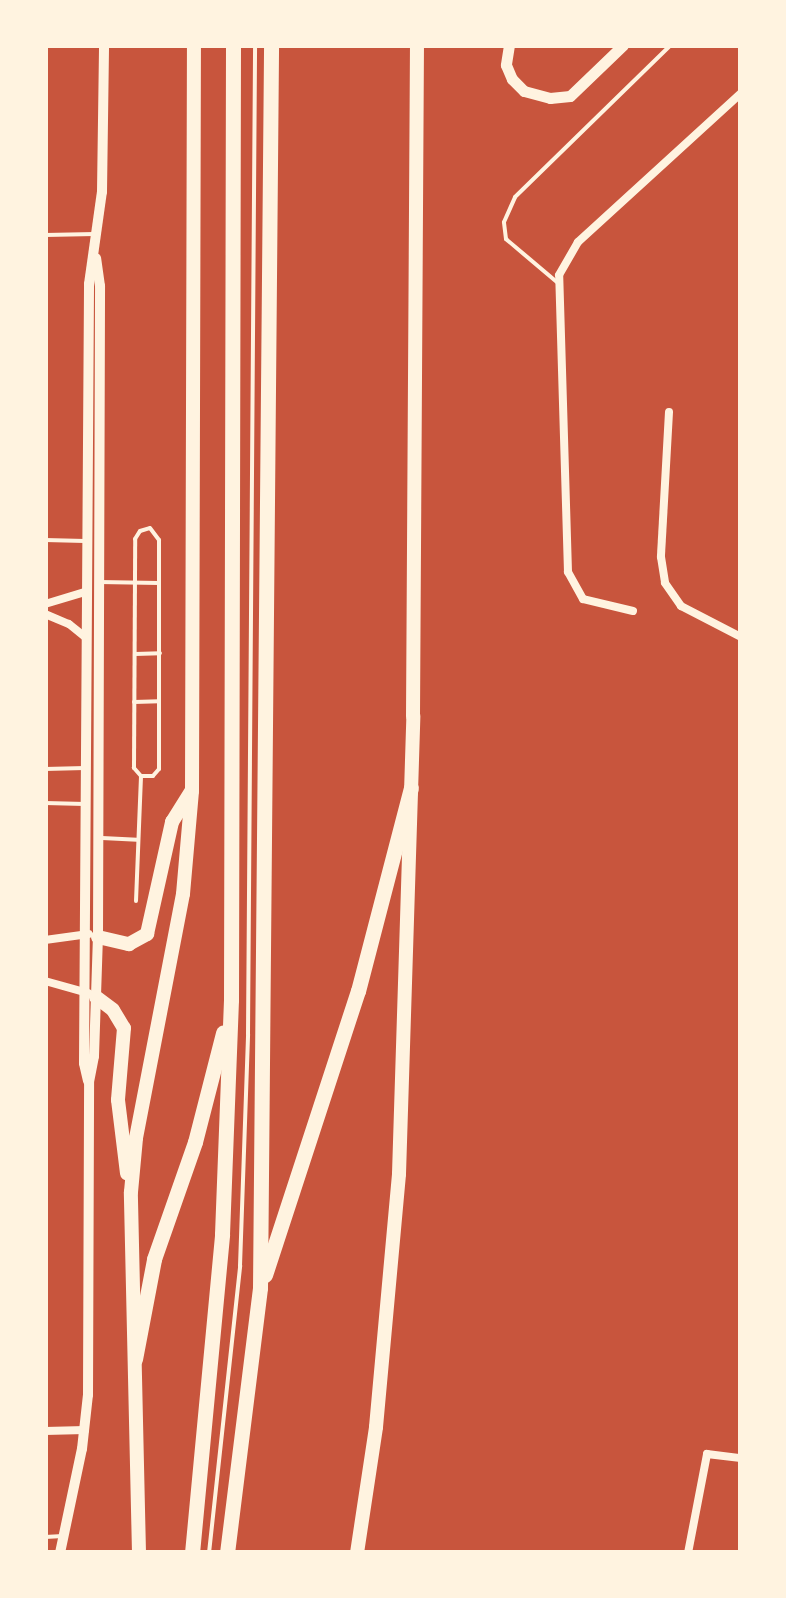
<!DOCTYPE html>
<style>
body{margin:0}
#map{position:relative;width:786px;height:1598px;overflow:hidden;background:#c8553d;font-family:Commissioner,sans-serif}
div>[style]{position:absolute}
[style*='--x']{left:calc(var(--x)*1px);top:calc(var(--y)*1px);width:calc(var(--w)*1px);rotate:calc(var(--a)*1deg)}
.service>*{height:4px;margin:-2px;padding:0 2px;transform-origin:2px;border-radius:2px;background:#fff3e0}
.minor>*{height:8px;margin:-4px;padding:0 4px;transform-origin:4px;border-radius:4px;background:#fff3e0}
.tertiary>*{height:10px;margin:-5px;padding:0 5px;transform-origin:5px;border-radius:5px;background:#fff3e0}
.secondary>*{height:11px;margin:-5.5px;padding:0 5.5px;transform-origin:5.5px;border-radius:5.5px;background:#fff3e0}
.trunk>*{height:14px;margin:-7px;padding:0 7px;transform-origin:7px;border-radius:7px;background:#fff3e0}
.motorway>*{height:15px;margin:-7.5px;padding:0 7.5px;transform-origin:7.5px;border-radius:7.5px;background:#fff3e0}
span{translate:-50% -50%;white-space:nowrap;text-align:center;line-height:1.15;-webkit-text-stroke:9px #fff3e0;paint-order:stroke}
.frame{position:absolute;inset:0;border:48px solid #fff3e0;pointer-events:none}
</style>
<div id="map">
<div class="service">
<i style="--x:45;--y:235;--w:50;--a:-1.1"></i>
<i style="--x:558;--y:283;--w:68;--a:-139.8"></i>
<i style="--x:506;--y:239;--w:17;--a:-97"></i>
<i style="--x:504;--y:222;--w:27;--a:-66"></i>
<i style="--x:515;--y:197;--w:218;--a:-44.3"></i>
<i style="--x:150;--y:528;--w:15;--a:53"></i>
<i style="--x:159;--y:540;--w:229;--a:90"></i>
<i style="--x:159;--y:769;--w:9;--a:131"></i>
<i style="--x:153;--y:776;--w:12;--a:180"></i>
<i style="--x:141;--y:776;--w:11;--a:-131"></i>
<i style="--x:134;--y:768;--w:229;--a:-89.7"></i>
<i style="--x:135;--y:539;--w:9;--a:-58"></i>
<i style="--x:140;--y:531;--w:10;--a:-17"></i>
<i style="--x:45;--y:540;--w:40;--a:1.4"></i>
<i style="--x:99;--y:582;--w:60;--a:1"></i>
<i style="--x:135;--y:654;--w:25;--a:-2"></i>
<i style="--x:134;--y:702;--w:25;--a:-2"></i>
<i style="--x:45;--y:769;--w:40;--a:-1.4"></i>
<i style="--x:45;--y:803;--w:40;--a:1.4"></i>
<i style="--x:102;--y:838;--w:35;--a:3"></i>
<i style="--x:136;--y:901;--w:125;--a:-87.7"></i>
<i style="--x:45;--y:1537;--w:18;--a:-3"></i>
<i style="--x:209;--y:1553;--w:289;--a:-83.8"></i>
<i style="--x:240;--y:1266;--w:232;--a:-88"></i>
<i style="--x:248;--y:1034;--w:989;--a:-89.59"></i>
</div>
<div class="minor">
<i style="--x:669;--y:412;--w:145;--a:93.2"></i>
<i style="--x:661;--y:557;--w:26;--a:81"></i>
<i style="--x:665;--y:583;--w:28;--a:55"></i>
<i style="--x:681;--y:606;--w:68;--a:27.3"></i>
<i style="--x:45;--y:604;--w:42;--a:-16.7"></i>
<i style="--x:633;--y:611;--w:51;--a:-166.5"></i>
<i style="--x:583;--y:599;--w:31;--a:-119"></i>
<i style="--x:568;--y:572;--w:297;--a:-91.7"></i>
<i style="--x:559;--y:275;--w:38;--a:-60"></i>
<i style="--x:578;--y:242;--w:221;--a:-42.4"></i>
<i style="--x:45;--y:614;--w:26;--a:23"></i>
<i style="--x:69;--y:624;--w:21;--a:39"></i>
<i style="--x:45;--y:940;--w:44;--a:-7.8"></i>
<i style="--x:45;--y:981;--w:45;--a:15.6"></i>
<i style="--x:45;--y:1431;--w:40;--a:-1.4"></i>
<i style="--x:688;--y:1553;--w:101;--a:-79.1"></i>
<i style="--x:707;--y:1454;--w:34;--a:7"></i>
</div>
<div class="tertiary">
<i style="--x:88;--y:1081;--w:18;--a:-103"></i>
<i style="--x:84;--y:1063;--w:779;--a:-89.63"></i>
<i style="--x:89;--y:284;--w:93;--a:-82"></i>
<i style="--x:102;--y:192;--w:147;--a:-89.2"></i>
<i style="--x:60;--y:1553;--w:106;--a:-78.1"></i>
<i style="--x:82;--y:1449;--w:54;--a:-83.7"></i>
<i style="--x:88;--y:1395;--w:313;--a:-89.8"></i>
<i style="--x:89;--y:1082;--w:26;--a:-79"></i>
<i style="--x:94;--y:1056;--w:119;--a:-88.1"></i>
<i style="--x:98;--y:937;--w:651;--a:-89.82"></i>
<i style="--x:100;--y:286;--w:28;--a:-98"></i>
</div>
<div class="secondary">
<i style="--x:509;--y:45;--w:20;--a:99"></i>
<i style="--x:506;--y:65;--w:15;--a:67"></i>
<i style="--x:512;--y:79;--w:17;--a:45"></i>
<i style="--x:524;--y:91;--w:27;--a:15"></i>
<i style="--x:550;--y:98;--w:20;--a:-6"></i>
<i style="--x:570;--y:96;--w:74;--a:-43.9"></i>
</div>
<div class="trunk">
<i style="--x:98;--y:937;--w:32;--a:13"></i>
<i style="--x:129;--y:944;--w:21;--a:-29"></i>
<i style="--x:147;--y:934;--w:115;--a:-77.4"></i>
<i style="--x:172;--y:822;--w:36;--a:-58"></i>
<i style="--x:96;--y:997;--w:21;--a:37"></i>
<i style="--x:113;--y:1010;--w:21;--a:59"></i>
<i style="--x:124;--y:1028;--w:72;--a:94.8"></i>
<i style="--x:118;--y:1100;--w:74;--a:83"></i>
<i style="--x:139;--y:1553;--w:361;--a:-91.3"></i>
<i style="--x:131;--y:1192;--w:54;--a:-84.7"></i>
<i style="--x:136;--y:1138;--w:248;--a:-79.1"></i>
<i style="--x:183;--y:894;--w:103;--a:-85"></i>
<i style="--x:192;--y:791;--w:746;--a:-89.85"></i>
<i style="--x:357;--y:1553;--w:127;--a:-81.4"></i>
<i style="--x:376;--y:1427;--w:254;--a:-84.8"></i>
<i style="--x:399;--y:1174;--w:458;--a:-88.2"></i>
<i style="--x:413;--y:716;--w:671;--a:-89.66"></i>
</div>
<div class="motorway">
<i style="--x:265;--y:1275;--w:299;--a:-71.9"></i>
<i style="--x:358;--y:991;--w:210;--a:-75.4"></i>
<i style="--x:135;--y:1359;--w:102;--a:-79.2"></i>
<i style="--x:154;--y:1259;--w:124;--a:-70.7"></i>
<i style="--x:195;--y:1142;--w:113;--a:-75.6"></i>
<i style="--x:192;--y:1553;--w:320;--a:-84.6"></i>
<i style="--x:222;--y:1234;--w:234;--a:-87.8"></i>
<i style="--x:231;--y:1000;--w:955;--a:-89.88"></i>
<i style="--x:227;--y:1553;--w:267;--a:-82.9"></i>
<i style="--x:260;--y:1288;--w:1243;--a:-89.49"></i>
</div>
<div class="frame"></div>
</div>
